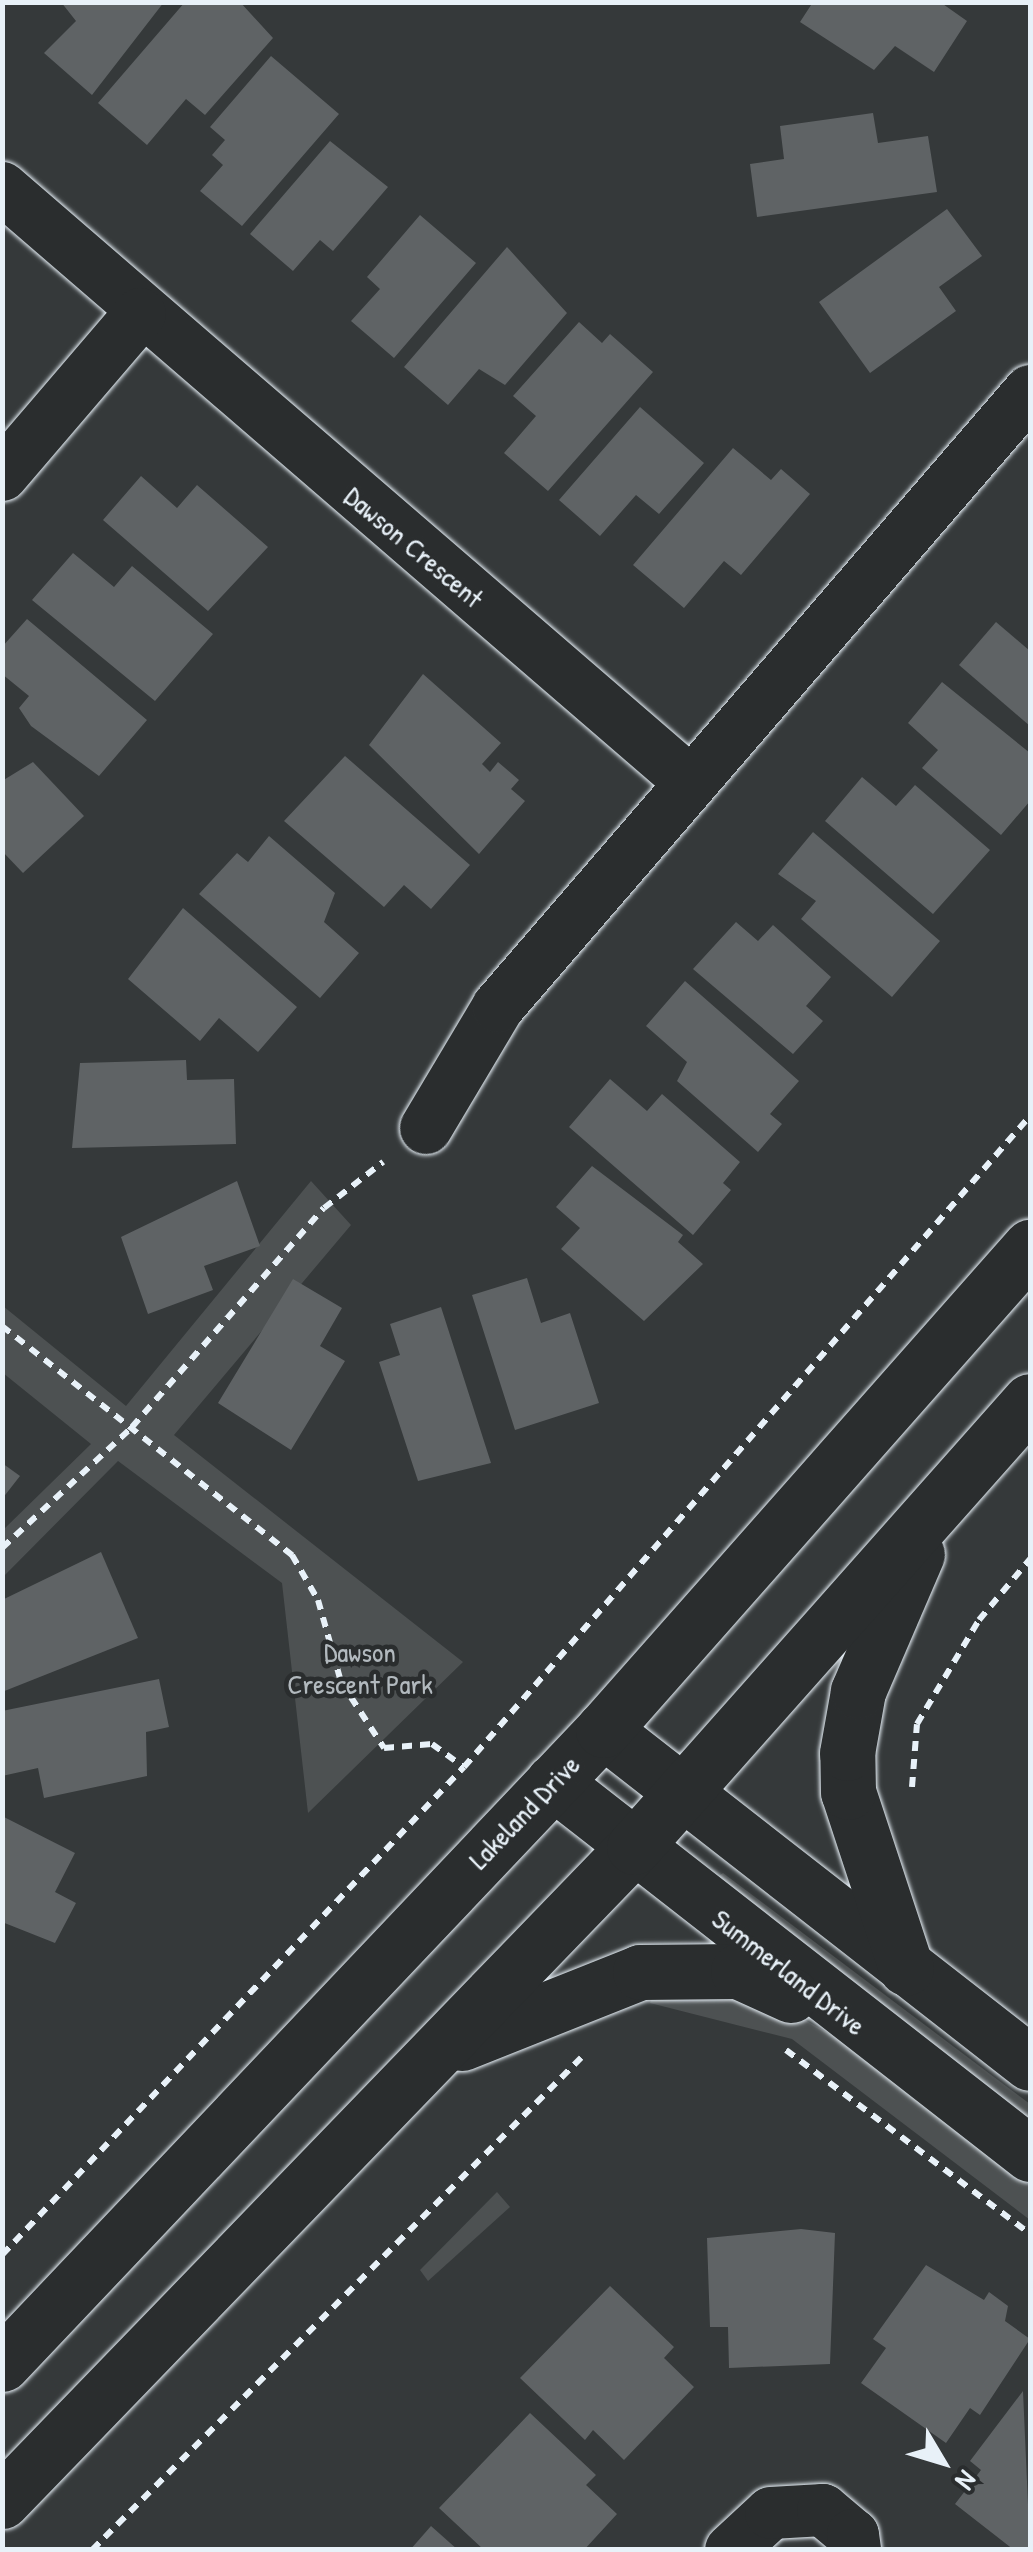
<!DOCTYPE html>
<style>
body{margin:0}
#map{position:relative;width:1033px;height:2552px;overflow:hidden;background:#35393a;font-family:"Patrick Hand",sans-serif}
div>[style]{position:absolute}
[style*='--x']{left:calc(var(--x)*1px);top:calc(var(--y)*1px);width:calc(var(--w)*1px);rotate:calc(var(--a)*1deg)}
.green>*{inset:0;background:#4d5152}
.building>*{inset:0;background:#5f6365}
.path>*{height:6px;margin-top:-3px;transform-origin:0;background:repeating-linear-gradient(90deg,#e8f1f8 0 10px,transparent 0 18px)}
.roads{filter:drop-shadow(0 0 2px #e8f1f8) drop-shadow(0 0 2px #e8f1f8)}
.street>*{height:52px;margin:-26px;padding:0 26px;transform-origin:26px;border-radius:26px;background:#2a2d2e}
.secondary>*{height:55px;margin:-27.5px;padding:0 27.5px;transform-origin:27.5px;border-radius:27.5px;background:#2a2d2e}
span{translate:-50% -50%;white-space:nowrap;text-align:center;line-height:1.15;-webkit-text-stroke:9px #2a2d2e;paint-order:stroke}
.street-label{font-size:28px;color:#e8f1f8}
.park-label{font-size:28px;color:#b2b9be}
.frame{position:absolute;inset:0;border:5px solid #e8f1f8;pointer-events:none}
.north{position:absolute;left:893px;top:2412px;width:100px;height:100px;-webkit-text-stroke:8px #2a2d2e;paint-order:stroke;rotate:128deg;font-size:28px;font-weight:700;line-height:40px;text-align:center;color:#e8f1f8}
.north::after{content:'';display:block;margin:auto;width:35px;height:45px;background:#e8f1f8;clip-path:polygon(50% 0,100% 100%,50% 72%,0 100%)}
</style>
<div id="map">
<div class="green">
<i style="clip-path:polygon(311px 1181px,351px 1225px,174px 1435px,463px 1662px,308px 1813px,282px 1583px,118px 1461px,3px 1577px,3px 1530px,91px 1444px,3px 1373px,3px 1306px,126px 1406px)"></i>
<i style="clip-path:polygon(723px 1873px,1030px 2104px,1030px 2134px,718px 1877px)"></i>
<i style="clip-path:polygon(688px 1987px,775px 2003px,842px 2041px,1030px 2186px,1030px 2220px,792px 2039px,650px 2003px,656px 1990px)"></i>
<i style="clip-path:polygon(497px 2192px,510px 2207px,428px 2281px,420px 2270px)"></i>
</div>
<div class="building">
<i style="clip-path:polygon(61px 2px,164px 2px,92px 95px,44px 53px,76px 21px)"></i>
<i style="clip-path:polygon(185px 2px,240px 2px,273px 38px,205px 115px,186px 99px,147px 145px,98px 103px)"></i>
<i style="clip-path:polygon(813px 2px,940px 2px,967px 21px,934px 72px,895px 46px,874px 70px,800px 22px)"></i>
<i style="clip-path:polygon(271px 56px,339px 114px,242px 226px,200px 191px,223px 165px,212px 155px,225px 140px,210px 127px)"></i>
<i style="clip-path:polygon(873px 113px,878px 143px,928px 136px,937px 192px,757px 217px,750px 164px,784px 159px,780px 126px)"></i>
<i style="clip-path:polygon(330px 141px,388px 187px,333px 251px,320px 240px,293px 271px,250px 234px)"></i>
<i style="clip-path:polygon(947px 209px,982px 256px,939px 287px,956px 311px,870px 373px,819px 302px)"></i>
<i style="clip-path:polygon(420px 215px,476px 263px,394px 358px,351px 321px,380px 289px,367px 277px)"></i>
<i style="clip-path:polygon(507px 247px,567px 313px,505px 385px,479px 369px,448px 405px,404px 367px)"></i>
<i style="clip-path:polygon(579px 322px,602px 343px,610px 334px,653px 372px,548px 491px,504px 453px,536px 416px,513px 396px)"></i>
<i style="clip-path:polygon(640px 407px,704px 463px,659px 514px,636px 495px,600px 536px,559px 500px)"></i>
<i style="clip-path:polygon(733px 448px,771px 480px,781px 469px,810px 494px,741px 575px,724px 561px,684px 608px,633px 565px)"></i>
<i style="clip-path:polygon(141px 476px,177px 508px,197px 485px,268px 547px,208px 611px,103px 520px)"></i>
<i style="clip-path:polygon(73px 553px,114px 587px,132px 566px,213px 634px,155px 701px,32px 600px)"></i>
<i style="clip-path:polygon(27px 619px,147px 720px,99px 776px,31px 726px,19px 708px,29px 696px,2px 674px,2px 647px)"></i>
<i style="clip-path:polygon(996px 622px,1030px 651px,1030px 726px,959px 665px)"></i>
<i style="clip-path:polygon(423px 674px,501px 743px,482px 764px,490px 772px,498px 762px,519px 780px,511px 789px,525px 801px,479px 854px,369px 745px)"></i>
<i style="clip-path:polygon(942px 682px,1030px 753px,1030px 801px,1001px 835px,922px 768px,938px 750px,908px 723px)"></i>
<i style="clip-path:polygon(345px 756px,470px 865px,431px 909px,404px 885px,384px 907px,284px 821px)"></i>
<i style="clip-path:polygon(33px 762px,84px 816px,23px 873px,2px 851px,2px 781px)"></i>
<i style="clip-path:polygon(862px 777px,896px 806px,915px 785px,990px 850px,933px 914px,825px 821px)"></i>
<i style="clip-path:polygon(813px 832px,940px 941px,892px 997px,801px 919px,816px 901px,778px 874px)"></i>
<i style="clip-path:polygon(269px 836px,335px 893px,324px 922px,359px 953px,320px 998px,199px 894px,237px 853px,248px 862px)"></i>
<i style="clip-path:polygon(183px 908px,297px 1007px,258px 1052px,219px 1018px,200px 1041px,128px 979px)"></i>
<i style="clip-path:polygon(736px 922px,758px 941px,773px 925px,831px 977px,806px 1006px,823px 1021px,793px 1054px,693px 969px)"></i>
<i style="clip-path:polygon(685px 981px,799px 1081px,770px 1114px,782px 1124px,758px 1152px,677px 1081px,687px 1062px,646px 1026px)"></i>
<i style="clip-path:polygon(186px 1060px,187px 1080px,234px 1079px,236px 1144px,72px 1148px,80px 1063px)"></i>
<i style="clip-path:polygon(610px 1079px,647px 1111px,662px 1094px,740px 1162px,723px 1183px,731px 1190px,693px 1235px,569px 1127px)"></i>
<i style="clip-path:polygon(592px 1166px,683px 1235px,678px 1242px,703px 1264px,644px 1321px,561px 1249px,580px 1228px,556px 1207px)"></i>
<i style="clip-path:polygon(237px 1181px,260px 1246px,204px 1266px,213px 1290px,148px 1314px,121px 1237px)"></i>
<i style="clip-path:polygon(527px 1278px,541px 1323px,570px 1313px,599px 1403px,515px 1430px,472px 1295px)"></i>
<i style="clip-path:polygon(293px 1279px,342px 1308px,320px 1346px,345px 1361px,291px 1450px,218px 1403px)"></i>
<i style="clip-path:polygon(441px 1307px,491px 1463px,418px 1481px,379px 1362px,400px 1355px,390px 1324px)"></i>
<i style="clip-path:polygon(2px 1463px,20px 1476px,2px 1499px)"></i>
<i style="clip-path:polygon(101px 1552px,138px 1638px,2px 1692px,2px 1600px)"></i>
<i style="clip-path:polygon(159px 1679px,169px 1727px,146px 1732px,147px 1776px,44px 1798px,38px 1768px,2px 1776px,2px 1711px)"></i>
<i style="clip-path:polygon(2px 1816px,75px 1853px,55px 1892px,76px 1903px,55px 1943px,2px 1922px)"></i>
<i style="clip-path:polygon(801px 2229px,835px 2233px,830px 2364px,729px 2368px,728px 2327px,710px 2327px,707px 2238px)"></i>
<i style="clip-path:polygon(926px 2265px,984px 2300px,989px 2292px,1008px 2306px,1005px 2321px,1030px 2339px,980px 2415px,970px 2408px,946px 2443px,861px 2383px,886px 2348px,873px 2339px)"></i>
<i style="clip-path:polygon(610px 2286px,674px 2347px,664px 2358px,694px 2387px,624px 2460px,593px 2430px,585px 2440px,520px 2378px)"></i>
<i style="clip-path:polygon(1023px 2391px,1030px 2550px,1014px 2550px,955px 2504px,981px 2470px,970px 2461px)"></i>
<i style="clip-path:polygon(530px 2413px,596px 2475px,586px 2485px,617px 2514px,584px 2550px,484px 2550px,439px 2508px)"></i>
<i style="clip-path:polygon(431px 2526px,458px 2550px,410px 2550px)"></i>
</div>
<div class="path">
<i style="--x:2;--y:1326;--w:370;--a:38.3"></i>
<i style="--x:292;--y:1555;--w:52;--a:60"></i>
<i style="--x:318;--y:1600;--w:85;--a:74.3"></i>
<i style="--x:341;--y:1682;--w:79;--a:56.9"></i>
<i style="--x:384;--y:1748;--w:48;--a:-4.8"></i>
<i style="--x:432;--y:1744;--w:39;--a:36"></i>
<i style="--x:2;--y:1548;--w:178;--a:-42.9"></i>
<i style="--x:132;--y:1427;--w:291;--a:-48.8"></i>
<i style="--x:324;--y:1208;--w:75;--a:-37.9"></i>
<i style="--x:912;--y:1787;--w:63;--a:-85.5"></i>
<i style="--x:917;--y:1724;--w:121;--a:-59.2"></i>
<i style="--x:979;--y:1620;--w:80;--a:-50.1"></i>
<i style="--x:786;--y:2050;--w:306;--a:37"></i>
<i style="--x:2;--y:2255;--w:672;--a:-46.57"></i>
<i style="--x:464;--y:1767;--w:863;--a:-49"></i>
<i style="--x:92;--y:2550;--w:694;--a:-45.18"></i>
</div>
<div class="roads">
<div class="street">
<i style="--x:2;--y:188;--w:906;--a:40.79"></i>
<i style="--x:2;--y:475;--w:212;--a:-49.4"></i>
<i style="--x:426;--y:1128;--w:141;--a:-59.2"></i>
<i style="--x:498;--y:1007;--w:814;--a:-49.18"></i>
<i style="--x:731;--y:2550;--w:54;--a:-42.8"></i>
<i style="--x:771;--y:2513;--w:52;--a:-3.3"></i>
<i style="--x:823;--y:2510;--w:39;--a:40"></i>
<i style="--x:853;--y:2535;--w:15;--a:82"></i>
</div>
<div class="secondary">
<i style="--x:603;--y:1730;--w:541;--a:37.95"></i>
<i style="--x:553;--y:1782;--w:605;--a:37.95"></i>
<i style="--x:906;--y:1968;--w:185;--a:-108.2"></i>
<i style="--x:848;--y:1792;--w:39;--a:-91"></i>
<i style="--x:847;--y:1753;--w:63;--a:-79.9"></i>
<i style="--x:858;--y:1691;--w:149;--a:-66.7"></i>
<i style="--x:462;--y:2043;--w:192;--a:-21.7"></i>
<i style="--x:640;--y:1972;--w:98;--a:-0.6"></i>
<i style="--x:738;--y:1971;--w:58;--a:24.4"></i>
<i style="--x:2;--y:2364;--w:874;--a:-46.53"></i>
<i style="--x:603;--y:1730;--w:645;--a:-48.52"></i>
<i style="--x:2;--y:2501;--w:909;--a:-45.98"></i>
<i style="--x:634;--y:1847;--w:596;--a:-48.4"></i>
</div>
</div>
<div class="street-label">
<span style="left:414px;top:547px;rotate:40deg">Dawson Crescent</span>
<span style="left:524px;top:1812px;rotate:-46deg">Lakeland Drive</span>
<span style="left:789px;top:1972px;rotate:38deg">Summerland Drive</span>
</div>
<div class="park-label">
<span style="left:360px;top:1668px">Dawson<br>Crescent Park</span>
</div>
<div class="frame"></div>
<div class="north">N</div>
</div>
